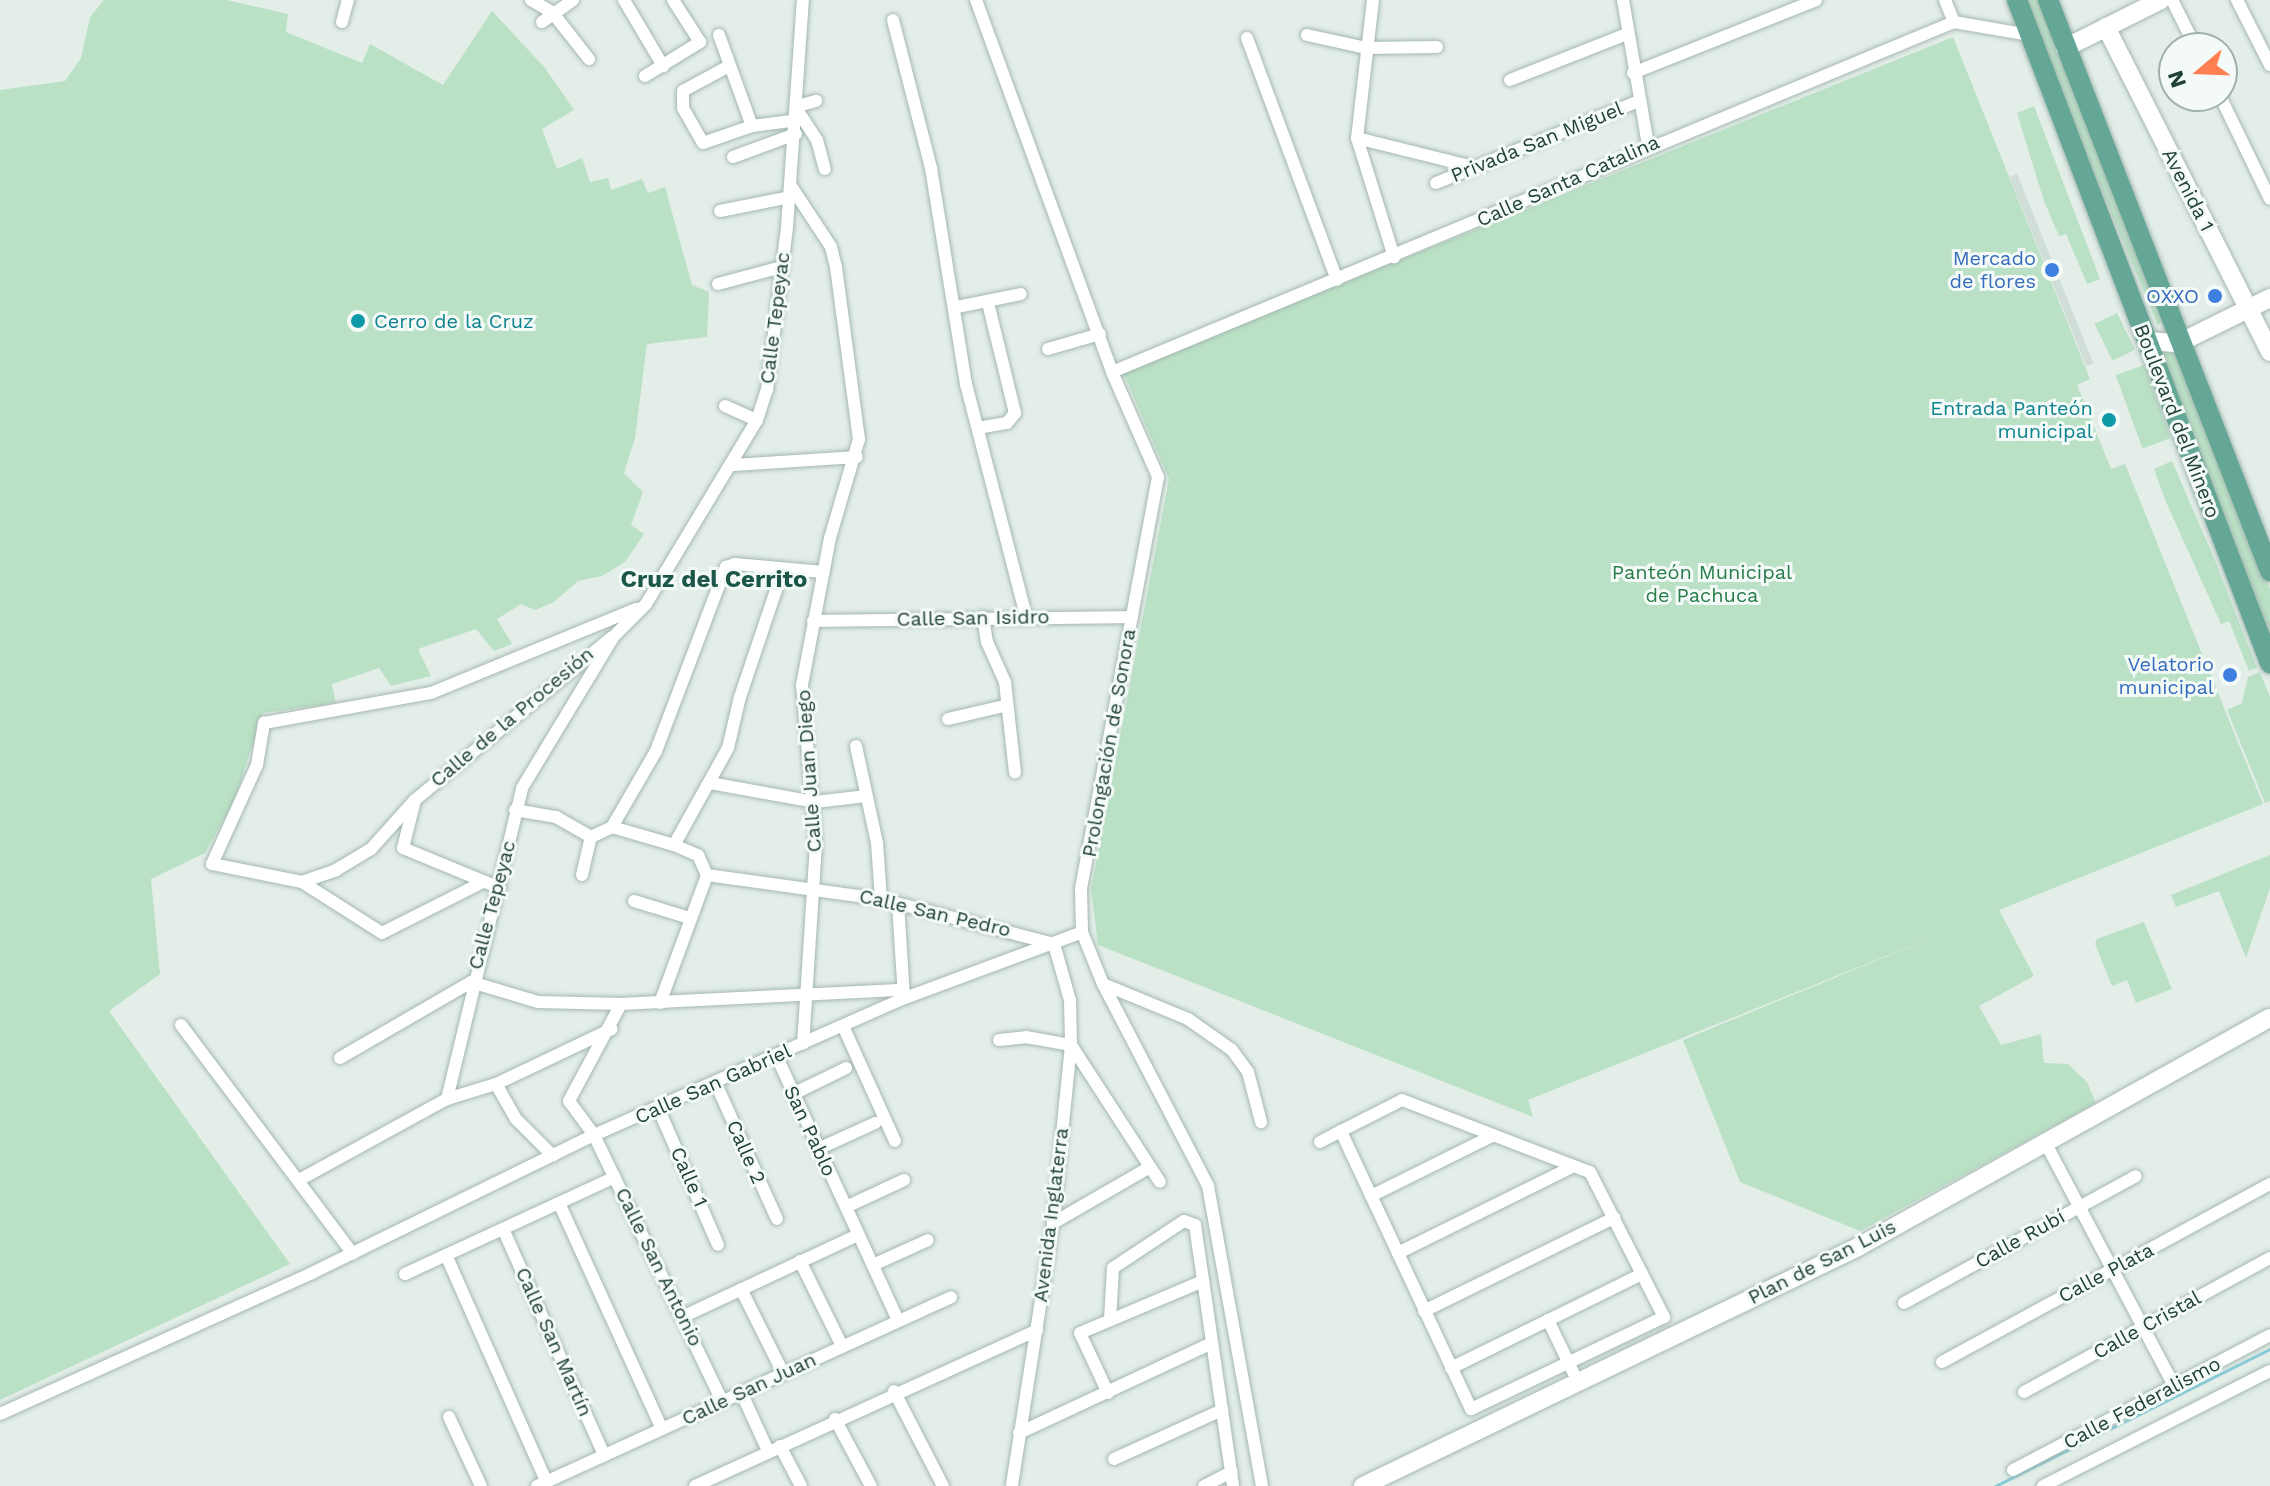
<!DOCTYPE html>
<meta charset="utf-8">
<style>
body{margin:0}
#map{position:relative;width:2270px;height:1486px;overflow:hidden;background:#e3eee9;font-family:"Work Sans",sans-serif}
div>[style]{position:absolute}
[style*='--x']{left:calc(var(--x)*1px);top:calc(var(--y)*1px);width:calc(var(--w)*1px);rotate:calc(var(--a)*1deg)}
.built>*{inset:0;background:#d1ded8;transform-origin:0 0}
.green>*{inset:0;background:#bae1c5;transform-origin:0 0}
.stream>*{height:3px;margin:-1.5px;padding:0 1.5px;transform-origin:1.5px;border-radius:1.5px;background:#87cad7}
.roads{filter:drop-shadow(0 0 2px #a5b7b1) drop-shadow(0 0 2px #a5b7b1)}
.street>*{height:12px;margin:-6px;padding:0 6px;transform-origin:6px;border-radius:6px;background:#fff}
.secondary>*{height:18px;margin:-9px;padding:0 9px;transform-origin:9px;border-radius:9px;background:#fff}
.primary>*{height:20px;margin:-10px;padding:0 10px;transform-origin:10px;border-radius:10px;background:#64a797}
.dots>*{width:22px;height:22px;translate:-50% -50%;box-sizing:border-box;border:4px solid #f4faf7;border-radius:50%}
span{translate:-50% -50%;white-space:nowrap;text-align:center;line-height:1.15;-webkit-text-stroke:6px #f4faf7;paint-order:stroke}
.street-label{font-size:20px;color:#214139}
.shop-label{font-size:20px;color:#366cbe}
.right{translate:-100% -50%;text-align:right}
.culture-label{font-size:20px;color:#0d838f}
.left{translate:0 -50%;text-align:left}
.park-label{font-size:20px;color:#277c4a}
.quarter-label{font-size:24px;color:#1b5648;font-weight:700}
.north{position:absolute;left:2158px;top:32px;width:80px;height:80px;box-sizing:border-box;background:#f4faf7;border:2px solid #a0b0ab;border-radius:50%;rotate:251deg;font-size:22px;font-weight:700;line-height:32px;text-align:center;color:#214139}
.north::after{content:'';display:block;margin:auto;width:28px;height:36px;background:#fd7f52;clip-path:polygon(50% 0,100% 100%,50% 72%,0 100%)}
</style>
<div id="map">
<div class="built">
<i style="left:2017px;top:174px;width:204px;height:8px;rotate:68deg"></i>
</div>
<div class="green">
<i style="clip-path:polygon(104px 0,227px 0,288px 14px,286px 32px,362px 63px,370px 44px,443px 85px,492px 11px,545px 68px,574px 110px,542px 129px,557px 169px,582px 158px,590px 182px,608px 178px,611px 190px,642px 179px,648px 193px,665px 187px,692px 285px,709px 292px,707px 337px,647px 344px,635px 438px,624px 473px,643px 492px,631px 525px,644px 534px,625px 562px,602px 576px,578px 581px,554px 602px,535px 610px,521px 604px,497px 619px,512px 644px,494px 651px,476px 629px,418px 649px,431px 676px,391px 686px,379px 668px,332px 684px,336px 703px,263px 713px,235px 799px,205px 853px,151px 879px,160px 974px,109px 1011px,290px 1264px,0 1400px,0 90px,65px 81px,81px 58px,90px 17px)"></i>
<i style="clip-path:polygon(2023px 0,2039px 0,2162px 320px,2158px 326px)"></i>
<i style="clip-path:polygon(1953px 37px,2090px 379px,2077px 385px,2111px 469px,2125px 464px,2263px 804px,1999px 910px,2034px 976px,1979px 1006px,2001px 1045px,2041px 1034px,2044px 1063px,2068px 1064px,2087px 1082px,2096px 1103px,1860px 1231px,1740px 1182px,1683px 1040px,1946px 932px,1528px 1100px,1533px 1117px,1098px 945px,1091px 889px,1169px 479px,1123px 372px)"></i>
<i style="clip-path:polygon(2034px 106px,2100px 279px,2087px 284px,2066px 234px,2059px 236px,2044px 201px,2017px 113px)"></i>
<i style="left:2117px;top:313px;width:41px;height:25px;rotate:64deg"></i>
<i style="clip-path:polygon(2158px 350px,2173px 350px,2270px 589px,2270px 639px)"></i>
<i style="left:2144px;top:365px;width:78px;height:30px;rotate:70deg"></i>
<i style="clip-path:polygon(2172px 461px,2214px 558px,2257px 668px,2249px 671px,2229px 621px,2221px 624px,2166px 502px,2154px 469px)"></i>
<i style="clip-path:polygon(2260px 672px,2270px 697px,2270px 801px,2265px 803px,2227px 710px,2242px 703px,2248px 677px)"></i>
<i style="clip-path:polygon(2270px 855px,2270px 888px,2246px 958px,2219px 891px,2176px 907px,2171px 895px)"></i>
<i style="clip-path:polygon(2144px 922px,2172px 989px,2136px 1003px,2127px 980px,2112px 986px,2095px 944px,2097px 939px)"></i>
</div>
<div class="stream">
<i style="--x:1995;--y:1486;--w:307;--a:-26.5"></i>
</div>
<div class="roads">
<div class="street">
<i style="--x:531;--y:0;--w:24;--a:30"></i>
<i style="--x:552;--y:12;--w:60;--a:51.8"></i>
<i style="--x:624;--y:0;--w:77;--a:59.4"></i>
<i style="--x:976;--y:0;--w:396;--a:69.9"></i>
<i style="--x:1112;--y:372;--w:115;--a:66.3"></i>
<i style="--x:1158;--y:477;--w:420;--a:100.6"></i>
<i style="--x:1081;--y:890;--w:42;--a:88.6"></i>
<i style="--x:1082;--y:932;--w:56;--a:68"></i>
<i style="--x:1103;--y:984;--w:228;--a:62.5"></i>
<i style="--x:1208;--y:1186;--w:305;--a:79.8"></i>
<i style="--x:1373;--y:0;--w:139;--a:96.6"></i>
<i style="--x:1357;--y:138;--w:125;--a:72.7"></i>
<i style="--x:1623;--y:0;--w:147;--a:80.2"></i>
<i style="--x:1945;--y:0;--w:24;--a:68"></i>
<i style="--x:2172;--y:0;--w:54;--a:63.4"></i>
<i style="--x:2237;--y:0;--w:73;--a:63.1"></i>
<i style="--x:893;--y:20;--w:153;--a:75.6"></i>
<i style="--x:931;--y:168;--w:219;--a:80.8"></i>
<i style="--x:966;--y:384;--w:240;--a:75.5"></i>
<i style="--x:342;--y:22;--w:23;--a:-75"></i>
<i style="--x:542;--y:22;--w:38;--a:-35"></i>
<i style="--x:719;--y:35;--w:97;--a:70.1"></i>
<i style="--x:1307;--y:35;--w:60;--a:12.4"></i>
<i style="--x:1366;--y:48;--w:71;--a:-0.8"></i>
<i style="--x:1247;--y:38;--w:258;--a:69.6"></i>
<i style="--x:729;--y:66;--w:52;--a:151.5"></i>
<i style="--x:683;--y:91;--w:17;--a:90"></i>
<i style="--x:683;--y:108;--w:40;--a:60.3"></i>
<i style="--x:703;--y:143;--w:52;--a:-19.1"></i>
<i style="--x:752;--y:126;--w:46;--a:-7.4"></i>
<i style="--x:1633;--y:73;--w:197;--a:-21.7"></i>
<i style="--x:645;--y:76;--w:65;--a:-31.7"></i>
<i style="--x:700;--y:42;--w:50;--a:-122.7"></i>
<i style="--x:1510;--y:80;--w:126;--a:-21.5"></i>
<i style="--x:2220;--y:96;--w:114;--a:64.1"></i>
<i style="--x:798;--y:106;--w:19;--a:-16"></i>
<i style="--x:798;--y:111;--w:35;--a:57"></i>
<i style="--x:817;--y:140;--w:30;--a:75"></i>
<i style="--x:1357;--y:138;--w:120;--a:14"></i>
<i style="--x:733;--y:157;--w:67;--a:-20.1"></i>
<i style="--x:1436;--y:183;--w:219;--a:-22"></i>
<i style="--x:791;--y:186;--w:73;--a:56.7"></i>
<i style="--x:831;--y:247;--w:21;--a:76"></i>
<i style="--x:836;--y:267;--w:174;--a:82.4"></i>
<i style="--x:859;--y:439;--w:103;--a:106.3"></i>
<i style="--x:830;--y:538;--w:150;--a:100.8"></i>
<i style="--x:802;--y:685;--w:160;--a:85"></i>
<i style="--x:816;--y:844;--w:200;--a:93.7"></i>
<i style="--x:720;--y:211;--w:71;--a:-11.3"></i>
<i style="--x:718;--y:284;--w:66;--a:-14.9"></i>
<i style="--x:957;--y:307;--w:65;--a:-11.5"></i>
<i style="--x:1048;--y:349;--w:54;--a:-16.1"></i>
<i style="--x:1112;--y:372;--w:912;--a:-22.57"></i>
<i style="--x:1954;--y:22;--w:76;--a:9.8"></i>
<i style="--x:725;--y:406;--w:35;--a:24"></i>
<i style="--x:978;--y:428;--w:29;--a:-10"></i>
<i style="--x:1007;--y:423;--w:13;--a:-51"></i>
<i style="--x:1015;--y:413;--w:113;--a:-103.8"></i>
<i style="--x:734;--y:465;--w:123;--a:-3.7"></i>
<i style="--x:983;--y:617;--w:25;--a:81"></i>
<i style="--x:987;--y:642;--w:44;--a:65.8"></i>
<i style="--x:1005;--y:682;--w:91;--a:83.7"></i>
<i style="--x:813;--y:621;--w:319;--a:-0.7"></i>
<i style="--x:948;--y:719;--w:57;--a:-13.1"></i>
<i style="--x:856;--y:746;--w:99;--a:77.8"></i>
<i style="--x:877;--y:843;--w:56;--a:85.9"></i>
<i style="--x:710;--y:783;--w:107;--a:10.3"></i>
<i style="--x:815;--y:802;--w:52;--a:-6.6"></i>
<i style="--x:515;--y:810;--w:42;--a:9.7"></i>
<i style="--x:556;--y:817;--w:40;--a:29.7"></i>
<i style="--x:612;--y:827;--w:88;--a:-59.9"></i>
<i style="--x:656;--y:751;--w:197;--a:-69.2"></i>
<i style="--x:726;--y:567;--w:9;--a:-18"></i>
<i style="--x:735;--y:564;--w:89;--a:5.1"></i>
<i style="--x:591;--y:837;--w:23;--a:-25"></i>
<i style="--x:612;--y:827;--w:65;--a:16.2"></i>
<i style="--x:674;--y:845;--w:26;--a:23"></i>
<i style="--x:698;--y:855;--w:22;--a:66"></i>
<i style="--x:674;--y:845;--w:111;--a:-60.9"></i>
<i style="--x:728;--y:748;--w:52;--a:-76.8"></i>
<i style="--x:740;--y:697;--w:135;--a:-71.4"></i>
<i style="--x:582;--y:875;--w:39;--a:-77"></i>
<i style="--x:707;--y:875;--w:176;--a:7.9"></i>
<i style="--x:881;--y:899;--w:179;--a:14.6"></i>
<i style="--x:1054;--y:944;--w:58;--a:74.1"></i>
<i style="--x:1070;--y:1000;--w:45;--a:88.7"></i>
<i style="--x:1071;--y:1045;--w:179;--a:95.8"></i>
<i style="--x:1053;--y:1223;--w:266;--a:98.9"></i>
<i style="--x:302;--y:882;--w:36;--a:-19"></i>
<i style="--x:336;--y:870;--w:41;--a:-31"></i>
<i style="--x:371;--y:849;--w:66;--a:-48.1"></i>
<i style="--x:483;--y:882;--w:113;--a:153.2"></i>
<i style="--x:382;--y:933;--w:95;--a:-147.5"></i>
<i style="--x:302;--y:882;--w:92;--a:-168.7"></i>
<i style="--x:212;--y:864;--w:109;--a:-65.6"></i>
<i style="--x:257;--y:765;--w:43;--a:-80.5"></i>
<i style="--x:264;--y:723;--w:170;--a:-10.2"></i>
<i style="--x:431;--y:693;--w:222;--a:-22.3"></i>
<i style="--x:500;--y:888;--w:105;--a:-157.6"></i>
<i style="--x:403;--y:848;--w:49;--a:-76"></i>
<i style="--x:415;--y:800;--w:254;--a:-39.6"></i>
<i style="--x:634;--y:901;--w:59;--a:16.9"></i>
<i style="--x:898;--y:904;--w:92;--a:86.3"></i>
<i style="--x:1103;--y:984;--w:92;--a:22.4"></i>
<i style="--x:1188;--y:1019;--w:54;--a:35.2"></i>
<i style="--x:1232;--y:1050;--w:27;--a:54"></i>
<i style="--x:1248;--y:1072;--w:52;--a:75.4"></i>
<i style="--x:660;--y:1003;--w:136;--a:-69.8"></i>
<i style="--x:621;--y:1004;--w:110;--a:118.2"></i>
<i style="--x:569;--y:1101;--w:42;--a:53.7"></i>
<i style="--x:594;--y:1135;--w:295;--a:64.3"></i>
<i style="--x:181;--y:1025;--w:286;--a:53.1"></i>
<i style="--x:843;--y:1026;--w:126;--a:65.7"></i>
<i style="--x:999;--y:1040;--w:27;--a:-6"></i>
<i style="--x:1026;--y:1037;--w:46;--a:10.1"></i>
<i style="--x:1071;--y:1045;--w:163;--a:57"></i>
<i style="--x:776;--y:1055;--w:292;--a:65.3"></i>
<i style="--x:340;--y:1058;--w:151;--a:-30.1"></i>
<i style="--x:471;--y:982;--w:70;--a:16.6"></i>
<i style="--x:538;--y:1002;--w:83;--a:1.4"></i>
<i style="--x:621;--y:1004;--w:281;--a:-2.9"></i>
<i style="--x:496;--y:1084;--w:40;--a:60.3"></i>
<i style="--x:516;--y:1119;--w:52;--a:45"></i>
<i style="--x:716;--y:1084;--w:148;--a:65.7"></i>
<i style="--x:793;--y:1094;--w:59;--a:-26.1"></i>
<i style="--x:447;--y:1099;--w:320;--a:-76.4"></i>
<i style="--x:522;--y:788;--w:178;--a:-58.8"></i>
<i style="--x:614;--y:636;--w:45;--a:-45"></i>
<i style="--x:646;--y:604;--w:215;--a:-58.9"></i>
<i style="--x:757;--y:420;--w:32;--a:-72"></i>
<i style="--x:767;--y:390;--w:164;--a:-83"></i>
<i style="--x:787;--y:227;--w:228;--a:-86"></i>
<i style="--x:659;--y:1110;--w:147;--a:66.4"></i>
<i style="--x:1320;--y:1142;--w:24;--a:-28"></i>
<i style="--x:1341;--y:1131;--w:68;--a:-26.9"></i>
<i style="--x:1402;--y:1100;--w:201;--a:21"></i>
<i style="--x:1590;--y:1172;--w:163;--a:63"></i>
<i style="--x:1664;--y:1317;--w:214;--a:154.5"></i>
<i style="--x:1471;--y:1409;--w:307;--a:-115.1"></i>
<i style="--x:2045;--y:1142;--w:276;--a:62.1"></i>
<i style="--x:818;--y:1149;--w:63;--a:-24.5"></i>
<i style="--x:299;--y:1180;--w:169;--a:-28.7"></i>
<i style="--x:447;--y:1099;--w:51;--a:-17"></i>
<i style="--x:496;--y:1084;--w:128;--a:-25.4"></i>
<i style="--x:1371;--y:1196;--w:137;--a:-26.4"></i>
<i style="--x:559;--y:1203;--w:248;--a:65.5"></i>
<i style="--x:846;--y:1207;--w:64;--a:-25"></i>
<i style="--x:1053;--y:1223;--w:112;--a:-30"></i>
<i style="--x:503;--y:1229;--w:248;--a:65.9"></i>
<i style="--x:1398;--y:1253;--w:196;--a:-26.3"></i>
<i style="--x:446;--y:1255;--w:247;--a:66.1"></i>
<i style="--x:800;--y:1261;--w:95;--a:63.7"></i>
<i style="--x:873;--y:1265;--w:60;--a:-24.4"></i>
<i style="--x:405;--y:1274;--w:231;--a:-24.8"></i>
<i style="--x:741;--y:1289;--w:94;--a:63.4"></i>
<i style="--x:1904;--y:1303;--w:264;--a:-28.7"></i>
<i style="--x:1424;--y:1311;--w:212;--a:-26.1"></i>
<i style="--x:682;--y:1317;--w:194;--a:-25"></i>
<i style="--x:1110;--y:1320;--w:52;--a:-86.7"></i>
<i style="--x:1113;--y:1268;--w:85;--a:-33.5"></i>
<i style="--x:1184;--y:1221;--w:12;--a:20"></i>
<i style="--x:1195;--y:1225;--w:264;--a:81.7"></i>
<i style="--x:1548;--y:1320;--w:58;--a:64.3"></i>
<i style="--x:1942;--y:1362;--w:373;--a:-28.5"></i>
<i style="--x:1451;--y:1368;--w:213;--a:-26.2"></i>
<i style="--x:894;--y:1391;--w:107;--a:62.7"></i>
<i style="--x:741;--y:1392;--w:65;--a:65.4"></i>
<i style="--x:2024;--y:1392;--w:280;--a:-28.6"></i>
<i style="--x:1108;--y:1393;--w:66;--a:-115"></i>
<i style="--x:1080;--y:1333;--w:134;--a:-22.9"></i>
<i style="--x:0;--y:1414;--w:340;--a:-24.3"></i>
<i style="--x:310;--y:1274;--w:316;--a:-26.1"></i>
<i style="--x:594;--y:1135;--w:340;--a:-23.8"></i>
<i style="--x:905;--y:998;--w:189;--a:-20.4"></i>
<i style="--x:449;--y:1417;--w:76;--a:65.1"></i>
<i style="--x:835;--y:1419;--w:76;--a:61.8"></i>
<i style="--x:1019;--y:1433;--w:213;--a:-25"></i>
<i style="--x:780;--y:1446;--w:45;--a:62.3"></i>
<i style="--x:1114;--y:1459;--w:119;--a:-24.4"></i>
<i style="--x:2013;--y:1470;--w:290;--a:-27.7"></i>
<i style="--x:537;--y:1486;--w:455;--a:-24.5"></i>
<i style="--x:695;--y:1486;--w:376;--a:-24.5"></i>
<i style="--x:1204;--y:1486;--w:31;--a:-27"></i>
<i style="--x:2043;--y:1486;--w:254;--a:-26.9"></i>
</div>
<div class="secondary">
<i style="--x:2106;--y:27;--w:364;--a:63.2"></i>
<i style="--x:2065;--y:48;--w:107;--a:-26.6"></i>
<i style="--x:2147;--y:341;--w:32;--a:4"></i>
<i style="--x:2179;--y:343;--w:102;--a:-26.3"></i>
<i style="--x:1363;--y:1486;--w:550;--a:-25.77"></i>
<i style="--x:1858;--y:1247;--w:471;--a:-29.1"></i>
</div>
<div class="primary">
<i style="--x:2017;--y:0;--w:710;--a:69.11"></i>
<i style="--x:2048;--y:0;--w:613;--a:68.75"></i>
</div>
</div>
<div class="dots">
<i style="left:2052px;top:270px;background:#3f7fe0"></i>
<i style="left:2215px;top:296px;background:#3f7fe0"></i>
<i style="left:358px;top:321px;background:#0f9aa8"></i>
<i style="left:2109px;top:420px;background:#0f9aa8"></i>
<i style="left:2230px;top:675px;background:#3f7fe0"></i>
</div>
<div class="street-label">
<span style="left:1537px;top:142px;rotate:-22deg">Privada San Miguel</span>
<span style="left:1568px;top:181px;rotate:-24deg">Calle Santa Catalina</span>
<span style="left:2188px;top:190px;rotate:63deg">Avenida 1</span>
<span style="left:775px;top:318px;rotate:-83deg">Calle Tepeyac</span>
<span style="left:2177px;top:421px;rotate:69deg">Boulevard del Minero</span>
<span style="left:973px;top:618px;rotate:-1deg">Calle San Isidro</span>
<span style="left:512px;top:717px;rotate:-40deg">Calle de la Procesión</span>
<span style="left:1109px;top:743px;rotate:-80deg">Prolongación de Sonora</span>
<span style="left:809px;top:771px;rotate:-94deg">Calle Juan Diego</span>
<span style="left:492px;top:905px;rotate:-75deg">Calle Tepeyac</span>
<span style="left:935px;top:913px;rotate:13deg">Calle San Pedro</span>
<span style="left:713px;top:1084px;rotate:-24deg">Calle San Gabriel</span>
<span style="left:810px;top:1131px;rotate:65deg">San Pablo</span>
<span style="left:746px;top:1152px;rotate:66deg">Calle 2</span>
<span style="left:689px;top:1177px;rotate:66deg">Calle 1</span>
<span style="left:1051px;top:1215px;rotate:-83deg">Avenida Inglaterra</span>
<span style="left:2020px;top:1239px;rotate:-29deg">Calle Rubí</span>
<span style="left:1822px;top:1262px;rotate:-27deg">Plan de San Luis</span>
<span style="left:659px;top:1267px;rotate:64deg">Calle San Antonio</span>
<span style="left:2106px;top:1273px;rotate:-28deg">Calle Plata</span>
<span style="left:2147px;top:1325px;rotate:-29deg">Calle Cristal</span>
<span style="left:554px;top:1342px;rotate:66deg">Calle San Martín</span>
<span style="left:749px;top:1389px;rotate:-25deg">Calle San Juan</span>
<span style="left:2142px;top:1403px;rotate:-28deg">Calle Federalismo</span>
</div>
<div class="shop-label">
<span class="right" style="left:2036px;top:270px">Mercado<br>de flores</span>
<span class="right" style="left:2199px;top:296px">OXXO</span>
<span class="right" style="left:2214px;top:676px">Velatorio<br>municipal</span>
</div>
<div class="culture-label">
<span class="left" style="left:374px;top:321px">Cerro de la Cruz</span>
<span class="right" style="left:2093px;top:420px">Entrada Panteón<br>municipal</span>
</div>
<div class="park-label">
<span style="left:1702px;top:584px">Panteón Municipal<br>de Pachuca</span>
</div>
<div class="quarter-label">
<span style="left:714px;top:580px">Cruz del Cerrito</span>
</div>
<div class="north">N</div>
</div>
